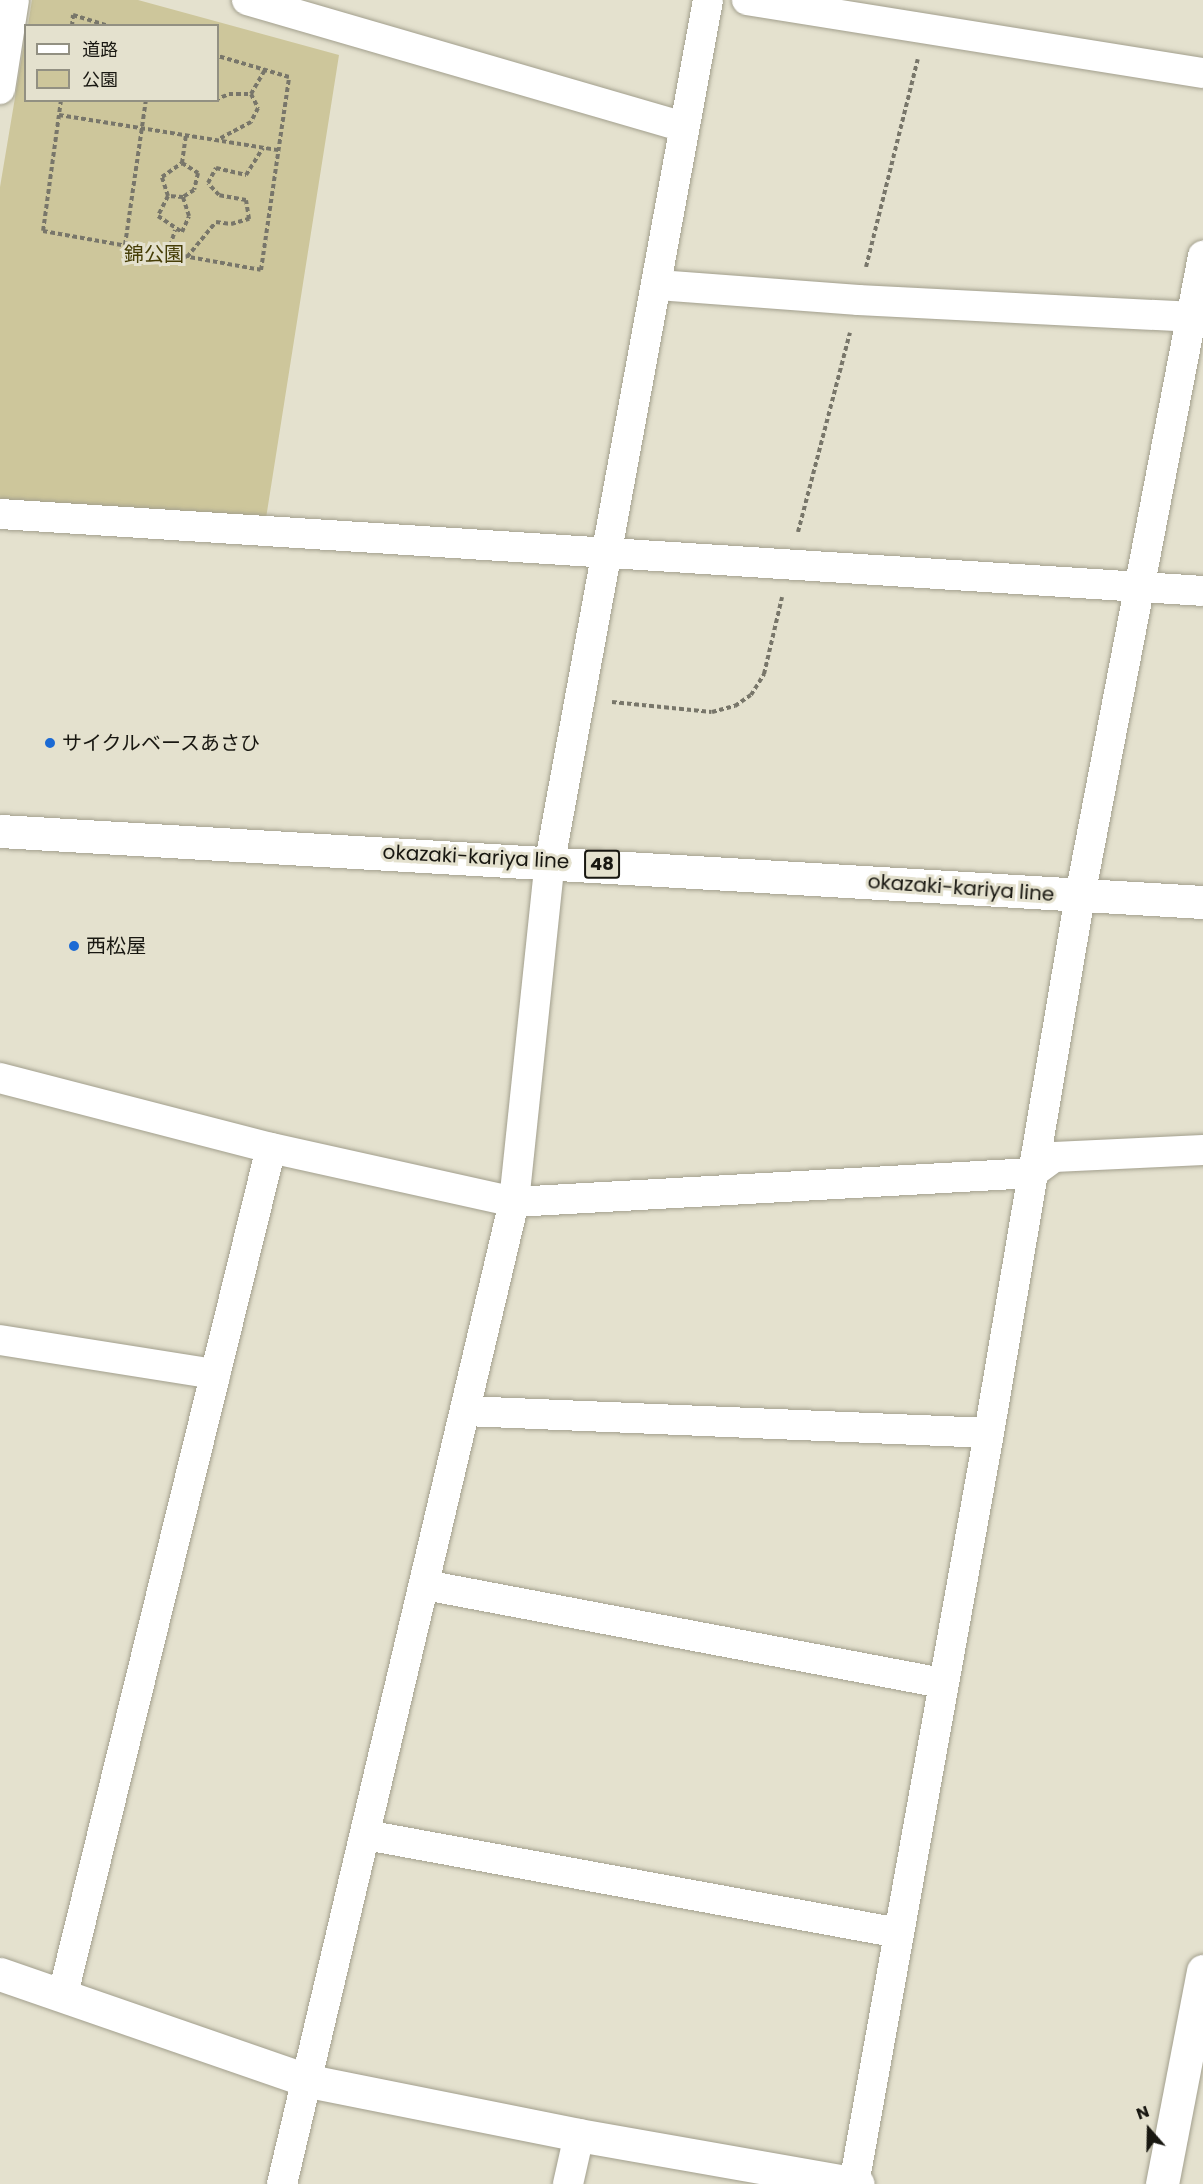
<!DOCTYPE html>
<meta charset="utf-8">
<style>
body{margin:0}
#map{position:relative;width:1203px;height:2184px;overflow:hidden;background:#e4e1ce;font-family:Poppins,"Noto Sans JP",sans-serif}
div>[style]{position:absolute}
[style*='--x']{left:calc(var(--x)*1px);top:calc(var(--y)*1px);width:calc(var(--w)*1px);rotate:calc(var(--a)*1deg)}
.green>*{inset:0;background:#cdc69b}
.path>*{height:4px;margin-top:-2px;transform-origin:0;background:repeating-linear-gradient(90deg,#78766a 0 4.5px,transparent 0 7.5px)}
.roads{filter:drop-shadow(0 0 2px #a29f8d) drop-shadow(0 0 2px #a29f8d)}
.minor>*{height:30px;margin:-15px;padding:0 15px;transform-origin:15px;border-radius:15px;background:#fff}
.tertiary>*{height:33px;margin:-16.5px;padding:0 16.5px;transform-origin:16.5px;border-radius:16.5px;background:#fff}
.primary>*{height:33px;margin:-16.5px;padding:0 16.5px;transform-origin:16.5px;border-radius:16.5px;background:#fff}
.dots>*{width:16px;height:16px;translate:-50% -50%;box-sizing:border-box;border:3px solid #e4e1ce;border-radius:50%}
span{translate:-50% -50%;white-space:nowrap;text-align:center;line-height:1.15;-webkit-text-stroke:6px #e4e1ce;paint-order:stroke}
.shield-label span{padding:2px 4px;background:#e4e1ce;border:2px solid;border-radius:4px;-webkit-text-stroke-width:0}
.shield-label{font-size:18px;color:#181711;font-weight:700}
.park-label{font-size:20px;color:#463e07}
.poi-label{font-size:20px;color:#181711}
.left{translate:0 -50%;text-align:left}
.street-label{font-size:20px;color:#181711}
.legend{position:absolute;left:24px;top:24px;width:195px;height:78px;box-sizing:border-box;background:#e4e1ce;border:2px solid #929082;margin:0;padding:8px 10px;list-style:none;font-size:18px;color:#181711}
.legend li{display:flex;align-items:center;gap:12px;height:30px}
.legend b{width:30px;border:2px solid #929082}
.north{position:absolute;left:1119px;top:2100px;width:60px;height:60px;-webkit-text-stroke:4px #e4e1ce;paint-order:stroke;rotate:340deg;font-size:16px;font-weight:700;line-height:24px;text-align:center;color:#181711}
.north::after{content:'';display:block;margin:auto;width:21px;height:27px;background:#181711;clip-path:polygon(50% 0,100% 100%,50% 72%,0 100%)}
</style>
<div id="map">
<div class="green">
<i style="clip-path:polygon(32px 0,138px 0,339px 55px,264px 531px,0 501px,0 187px,25px 38px,26px 100px,218px 100px,218px 26px,28px 25px)"></i>
</div>
<div class="path">
<i style="--x:72;--y:26;--w:11;--a:-85"></i>
<i style="--x:73;--y:15;--w:38;--a:17"></i>
<i style="--x:251;--y:94;--w:28;--a:-60"></i>
<i style="--x:61;--y:100;--w:132;--a:97.8"></i>
<i style="--x:43;--y:231;--w:221;--a:10.1"></i>
<i style="--x:261;--y:270;--w:195;--a:-81.7"></i>
<i style="--x:289;--y:77;--w:74;--a:-163.5"></i>
<i style="--x:215;--y:100;--w:15;--a:-23"></i>
<i style="--x:229;--y:94;--w:22;--a:0"></i>
<i style="--x:251;--y:94;--w:16;--a:63"></i>
<i style="--x:258;--y:108;--w:16;--a:117"></i>
<i style="--x:251;--y:122;--w:38;--a:152"></i>
<i style="--x:59;--y:115;--w:222;--a:9.1"></i>
<i style="--x:182;--y:163;--w:19;--a:32"></i>
<i style="--x:198;--y:173;--w:17;--a:103"></i>
<i style="--x:194;--y:190;--w:13;--a:148"></i>
<i style="--x:168;--y:196;--w:22;--a:117"></i>
<i style="--x:158;--y:216;--w:29;--a:34"></i>
<i style="--x:182;--y:232;--w:17;--a:-66"></i>
<i style="--x:189;--y:216;--w:20;--a:-108"></i>
<i style="--x:183;--y:197;--w:15;--a:-176"></i>
<i style="--x:168;--y:196;--w:20;--a:-108"></i>
<i style="--x:162;--y:177;--w:24;--a:-35"></i>
<i style="--x:182;--y:163;--w:28;--a:-82"></i>
<i style="--x:125;--y:245;--w:147;--a:-81.8"></i>
<i style="--x:168;--y:253;--w:24;--a:-73"></i>
<i style="--x:187;--y:257;--w:45;--a:-50.4"></i>
<i style="--x:216;--y:222;--w:15;--a:8"></i>
<i style="--x:231;--y:224;--w:19;--a:-16"></i>
<i style="--x:249;--y:219;--w:19;--a:-99"></i>
<i style="--x:246;--y:200;--w:27;--a:-170"></i>
<i style="--x:219;--y:195;--w:16;--a:-133"></i>
<i style="--x:208;--y:183;--w:17;--a:-62"></i>
<i style="--x:216;--y:168;--w:31;--a:13"></i>
<i style="--x:246;--y:175;--w:32;--a:-58"></i>
<i style="--x:866;--y:267;--w:214;--a:-76"></i>
<i style="--x:798;--y:532;--w:206;--a:-75.4"></i>
<i style="--x:612;--y:702;--w:100;--a:5.7"></i>
<i style="--x:712;--y:712;--w:24;--a:-15"></i>
<i style="--x:735;--y:706;--w:19;--a:-35"></i>
<i style="--x:751;--y:695;--w:25;--a:-58"></i>
<i style="--x:764;--y:674;--w:79;--a:-76.8"></i>
</div>
<div class="roads">
<div class="minor">
<i style="--x:247;--y:0;--w:453;--a:16.2"></i>
<i style="--x:747;--y:0;--w:462;--a:9.1"></i>
<i style="--x:0;--y:89;--w:90;--a:-81.1"></i>
<i style="--x:658;--y:285;--w:201;--a:4.3"></i>
<i style="--x:858;--y:300;--w:333;--a:2.9"></i>
<i style="--x:0;--y:514;--w:1205;--a:3.66"></i>
<i style="--x:0;--y:1078;--w:280;--a:14.5"></i>
<i style="--x:271;--y:1148;--w:249;--a:12.5"></i>
<i style="--x:514;--y:1202;--w:519;--a:-3.2"></i>
<i style="--x:1032;--y:1173;--w:27;--a:-36"></i>
<i style="--x:1054;--y:1157;--w:149;--a:-2.7"></i>
<i style="--x:0;--y:1340;--w:218;--a:9"></i>
<i style="--x:465;--y:1411;--w:524;--a:2.4"></i>
<i style="--x:425;--y:1585;--w:526;--a:10.73"></i>
<i style="--x:366;--y:1835;--w:542;--a:10.42"></i>
<i style="--x:63;--y:1994;--w:871;--a:-76.19"></i>
<i style="--x:282;--y:2184;--w:1009;--a:-76.71"></i>
<i style="--x:514;--y:1202;--w:343;--a:-84"></i>
<i style="--x:550;--y:861;--w:875;--a:-79.6"></i>
<i style="--x:568;--y:2184;--w:50;--a:-77.3"></i>
<i style="--x:854;--y:2184;--w:763;--a:-79.81"></i>
<i style="--x:989;--y:1433;--w:545;--a:-80.38"></i>
<i style="--x:1080;--y:896;--w:652;--a:-79.12"></i>
</div>
<div class="tertiary">
<i style="--x:0;--y:1974;--w:327;--a:19.1"></i>
<i style="--x:309;--y:2081;--w:275;--a:11.3"></i>
<i style="--x:579;--y:2135;--w:283;--a:10"></i>
<i style="--x:1162;--y:2184;--w:217;--a:-79.1"></i>
</div>
<div class="primary">
<i style="--x:0;--y:831;--w:1205;--a:3.38"></i>
</div>
</div>
<div class="dots">
<i style="left:50px;top:743px;background:#1b6ad4"></i>
<i style="left:74px;top:946px;background:#1b6ad4"></i>
</div>
<div class="shield-label">
<span style="left:602px;top:864px">48</span>
</div>
<div class="park-label">
<span style="left:154px;top:254px">錦公園</span>
</div>
<div class="poi-label">
<span class="left" style="left:62px;top:743px">サイクルベースあさひ</span>
<span class="left" style="left:86px;top:946px">西松屋</span>
</div>
<div class="street-label">
<span style="left:476px;top:857px;rotate:3deg">okazaki-kariya line</span>
<span style="left:961px;top:888px;rotate:4deg">okazaki-kariya line</span>
</div>
<ul class="legend">
<li><b style="height:8px;background:#fff"></b>道路</li>
<li><b style="height:16px;background:#cdc69b"></b>公園</li>
</ul>
<div class="north">N</div>
</div>
